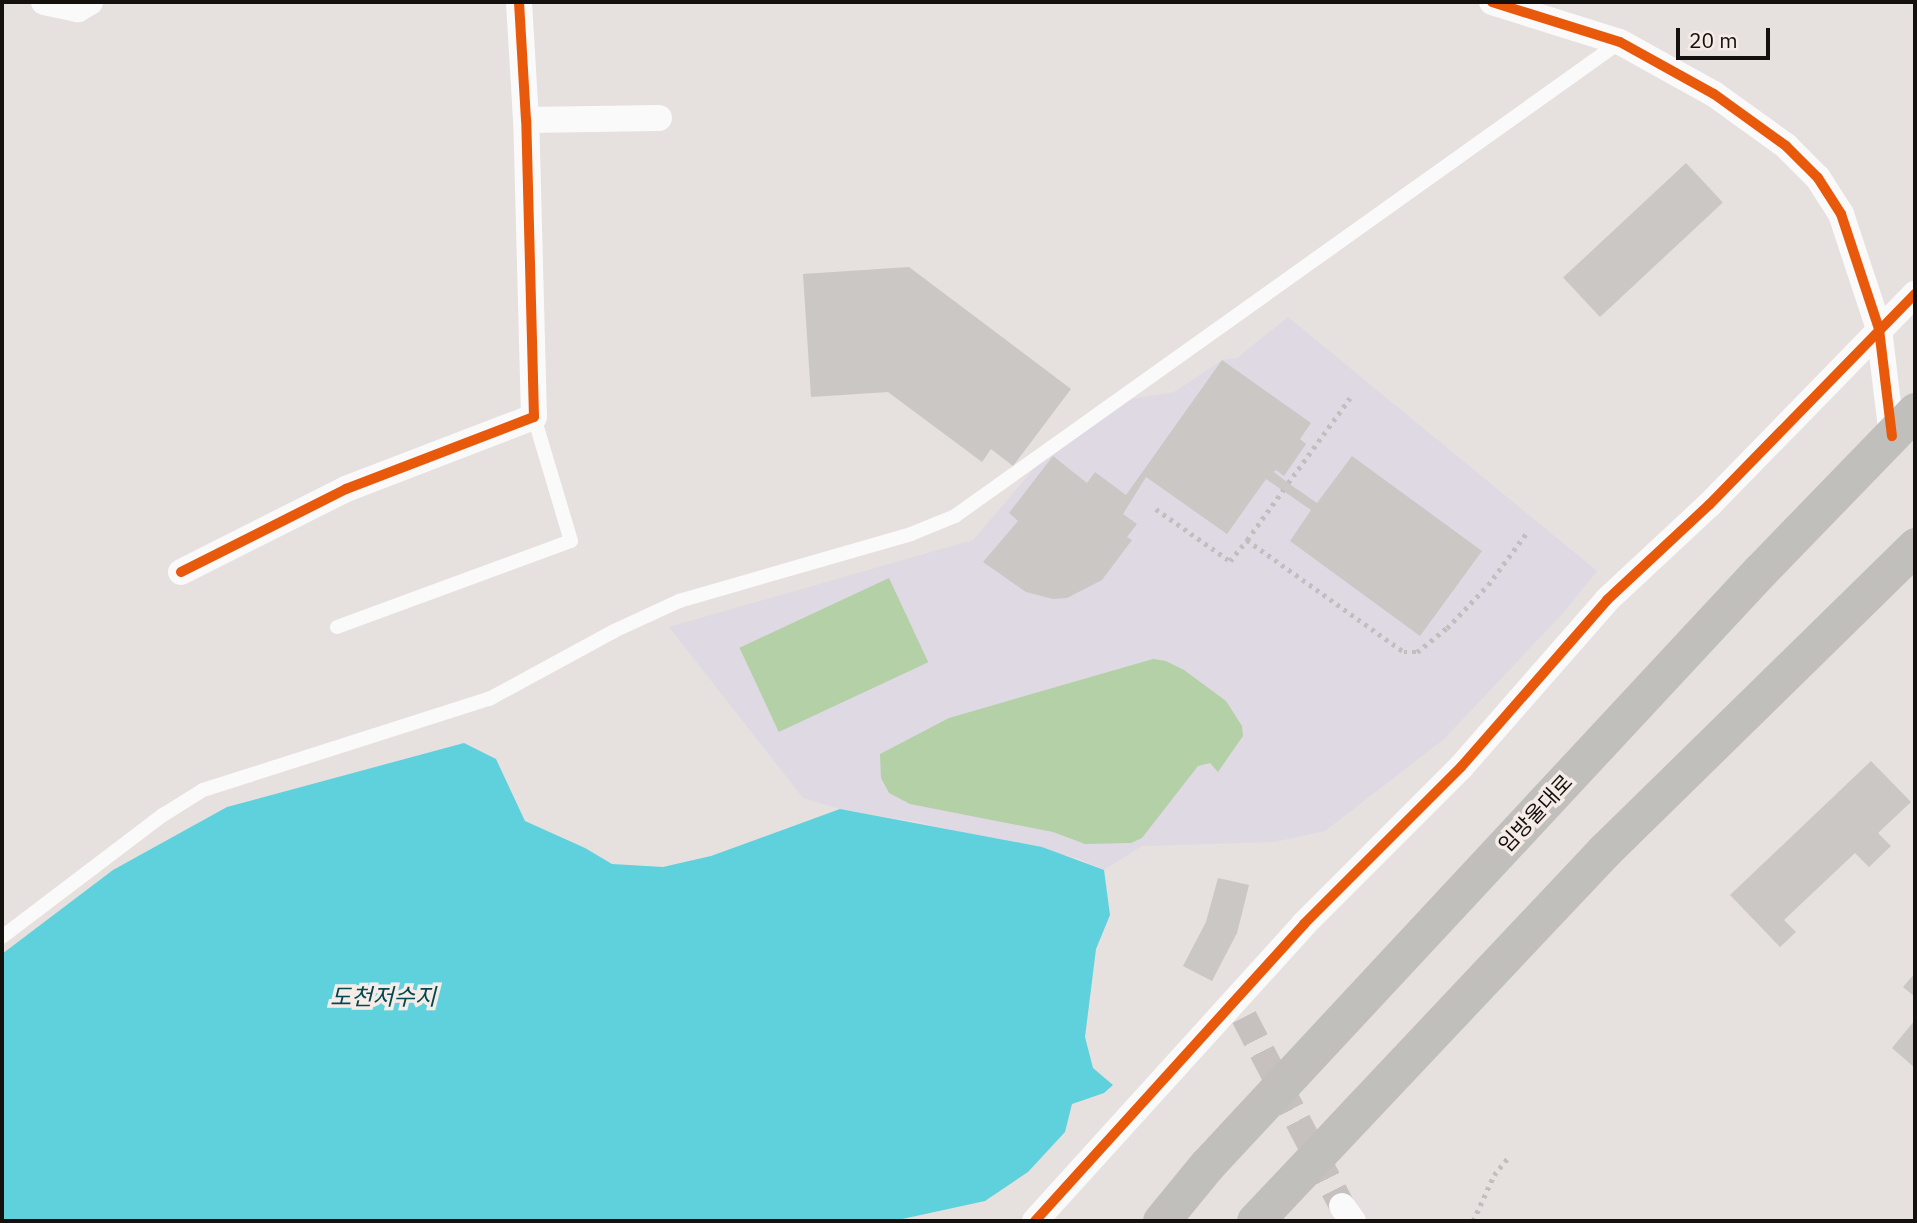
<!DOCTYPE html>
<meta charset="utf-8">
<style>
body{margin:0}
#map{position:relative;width:1917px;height:1223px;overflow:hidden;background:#e6e0de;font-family:"IBM Plex Sans","Noto Sans KR",sans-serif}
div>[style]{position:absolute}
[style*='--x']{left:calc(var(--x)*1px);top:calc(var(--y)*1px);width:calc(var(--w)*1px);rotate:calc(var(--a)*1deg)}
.education>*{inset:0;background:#dfd9e4}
.green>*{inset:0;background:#b4d0a6;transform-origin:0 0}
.water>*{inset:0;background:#5ed1dd}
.building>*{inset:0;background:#cac7c5;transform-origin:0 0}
.street-tunnel>*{height:26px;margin-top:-13px;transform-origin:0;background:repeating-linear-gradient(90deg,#c6c1bf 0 26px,transparent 0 39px)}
.path>*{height:4.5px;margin-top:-2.25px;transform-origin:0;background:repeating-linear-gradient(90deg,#c1bfbe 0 3.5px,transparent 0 8.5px)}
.lane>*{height:14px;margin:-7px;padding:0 7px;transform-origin:7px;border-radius:7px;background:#fbfafa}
.street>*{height:26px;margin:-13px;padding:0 13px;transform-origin:13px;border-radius:13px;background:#fbfafa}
.secondary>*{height:37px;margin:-18.5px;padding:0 18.5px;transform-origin:18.5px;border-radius:18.5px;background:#c1bfbc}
.cycleway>*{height:10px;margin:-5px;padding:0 5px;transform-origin:5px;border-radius:5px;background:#e8590c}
span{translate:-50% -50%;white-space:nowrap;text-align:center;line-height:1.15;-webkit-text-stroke:7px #f6ece7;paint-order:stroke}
.street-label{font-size:21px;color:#13100e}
.water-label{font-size:23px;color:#00484f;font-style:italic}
.frame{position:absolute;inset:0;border:4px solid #13100e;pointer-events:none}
.scale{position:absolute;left:1676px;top:28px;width:94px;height:32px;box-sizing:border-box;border:4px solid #13100e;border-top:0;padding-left:9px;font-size:21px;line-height:24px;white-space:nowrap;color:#13100e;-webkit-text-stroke:5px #f6ece7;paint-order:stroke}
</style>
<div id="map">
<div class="education">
<i style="clip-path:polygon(1288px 317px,1597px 571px,1563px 613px,1444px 739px,1325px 831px,1274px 842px,1142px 846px,1104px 870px,1077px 858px,917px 822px,840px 809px,803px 798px,669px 627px,973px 540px,1050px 450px,1132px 399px,1174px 392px,1222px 360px,1237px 358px)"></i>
</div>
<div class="green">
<i style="left:889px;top:578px;width:93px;height:165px;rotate:65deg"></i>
<i style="clip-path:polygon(1153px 659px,1166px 661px,1184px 670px,1226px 701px,1242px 726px,1243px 736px,1218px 772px,1210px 763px,1198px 766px,1142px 838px,1131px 843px,1085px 844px,1053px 832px,910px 804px,889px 793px,881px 778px,880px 754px,949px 718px)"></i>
</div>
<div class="water">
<i style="clip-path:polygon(464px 743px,496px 759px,525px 821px,585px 848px,612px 864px,663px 867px,711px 856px,840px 809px,1042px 847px,1104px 870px,1110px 915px,1096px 949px,1085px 1037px,1093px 1068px,1113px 1085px,1104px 1093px,1072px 1104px,1065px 1132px,1028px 1172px,985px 1201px,893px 1221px,2px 1221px,2px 954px,113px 870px,227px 807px)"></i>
</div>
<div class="building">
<i style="left:1686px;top:163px;width:54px;height:168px;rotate:47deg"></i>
<i style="clip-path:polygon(909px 267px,1071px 389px,1013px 466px,991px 449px,982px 462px,888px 392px,811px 397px,803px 274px)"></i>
<i style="clip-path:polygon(1222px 360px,1311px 423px,1300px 439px,1306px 444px,1284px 476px,1276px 470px,1274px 472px,1288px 483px,1317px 503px,1352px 456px,1482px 551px,1420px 636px,1290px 541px,1311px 510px,1266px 479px,1227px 534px,1146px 477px,1123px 514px,1137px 524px,1127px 537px,1132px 540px,1102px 580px,1067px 598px,1053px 599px,1026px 592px,983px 562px,1018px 521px,1009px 513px,1053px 456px,1087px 483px,1095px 472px,1126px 495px)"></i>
<i style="clip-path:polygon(1871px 761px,1911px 802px,1878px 833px,1891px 846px,1869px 867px,1855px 853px,1784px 920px,1796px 932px,1780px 947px,1730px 895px)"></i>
<i style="clip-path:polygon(1218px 878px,1249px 885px,1237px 933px,1212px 981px,1183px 966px,1206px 922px)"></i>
<i style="clip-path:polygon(1915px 973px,1915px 997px,1903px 987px)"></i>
<i style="clip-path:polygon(1915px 1020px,1915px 1068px,1892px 1048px)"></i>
</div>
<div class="street-tunnel">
<i style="--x:1244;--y:1017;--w:213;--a:62.6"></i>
</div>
<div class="path">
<i style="--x:1288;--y:483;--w:105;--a:-53.9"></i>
<i style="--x:1156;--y:509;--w:90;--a:35.1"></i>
<i style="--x:1230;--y:561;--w:27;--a:-51"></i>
<i style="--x:1247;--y:540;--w:193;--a:35.5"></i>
<i style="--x:1404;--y:652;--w:13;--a:0"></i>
<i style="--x:1417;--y:652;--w:38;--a:-39"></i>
<i style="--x:1447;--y:628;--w:59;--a:-46.4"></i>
<i style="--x:1488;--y:585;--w:67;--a:-53.5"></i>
<i style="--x:1247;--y:540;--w:62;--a:-54.2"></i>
<i style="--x:1473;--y:1221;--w:51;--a:-65.5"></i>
<i style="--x:1494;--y:1175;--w:22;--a:-51"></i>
</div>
<div class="lane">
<i style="--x:337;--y:627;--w:249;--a:-20.2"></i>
<i style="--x:571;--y:541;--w:129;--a:-106.6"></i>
<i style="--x:2;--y:937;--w:202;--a:-37.2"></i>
<i style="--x:163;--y:815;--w:47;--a:-32"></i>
<i style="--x:203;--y:790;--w:300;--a:-17.7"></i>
<i style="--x:489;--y:699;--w:142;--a:-28.5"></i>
<i style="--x:614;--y:631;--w:72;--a:-24.8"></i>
<i style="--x:679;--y:601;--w:241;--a:-16.1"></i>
<i style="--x:911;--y:534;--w:48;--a:-22.2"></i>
<i style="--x:955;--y:516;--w:817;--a:-35.48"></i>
</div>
<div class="street">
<i style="--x:44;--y:2;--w:35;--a:12"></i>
<i style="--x:78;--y:9;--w:14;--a:-30"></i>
<i style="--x:1492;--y:2;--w:134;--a:17.4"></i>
<i style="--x:1620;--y:42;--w:107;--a:29"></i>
<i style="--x:1714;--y:94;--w:89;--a:35.8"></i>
<i style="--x:1786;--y:146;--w:45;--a:45"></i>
<i style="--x:1818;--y:178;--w:43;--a:57.4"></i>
<i style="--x:1841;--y:214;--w:121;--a:71.7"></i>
<i style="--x:1879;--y:329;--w:108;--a:83.1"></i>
<i style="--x:526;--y:120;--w:133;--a:-0.9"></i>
<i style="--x:181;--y:572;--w:185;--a:-26.7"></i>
<i style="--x:346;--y:489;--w:201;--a:-21"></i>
<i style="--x:534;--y:417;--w:297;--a:-91.5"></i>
<i style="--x:526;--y:120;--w:118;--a:-93.4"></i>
<i style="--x:1342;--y:1206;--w:19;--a:54"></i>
<i style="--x:1035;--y:1221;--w:401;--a:-47.8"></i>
<i style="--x:1304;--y:924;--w:222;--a:-45"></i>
<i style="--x:1461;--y:767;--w:222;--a:-48.8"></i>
<i style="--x:1607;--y:600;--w:139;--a:-43"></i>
<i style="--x:1709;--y:505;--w:295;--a:-45.7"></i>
</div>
<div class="secondary">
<i style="--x:1161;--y:1221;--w:72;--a:-50.6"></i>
<i style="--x:1207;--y:1165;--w:812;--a:-47.05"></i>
<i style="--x:1760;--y:571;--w:223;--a:-45.9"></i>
<i style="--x:1255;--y:1221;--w:509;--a:-46.67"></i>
<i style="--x:1604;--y:851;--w:436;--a:-44.4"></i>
</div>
<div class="cycleway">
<i style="--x:1492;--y:2;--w:134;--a:17.4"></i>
<i style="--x:1620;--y:42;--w:107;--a:29"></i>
<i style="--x:1714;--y:94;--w:89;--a:35.8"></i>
<i style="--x:1786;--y:146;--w:45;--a:45"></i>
<i style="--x:1818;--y:178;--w:43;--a:57.4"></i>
<i style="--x:1841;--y:214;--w:121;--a:71.7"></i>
<i style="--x:1879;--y:329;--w:108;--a:83.1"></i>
<i style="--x:181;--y:572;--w:185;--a:-26.7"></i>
<i style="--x:346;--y:489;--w:201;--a:-21"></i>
<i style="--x:534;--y:417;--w:297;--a:-91.5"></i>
<i style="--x:526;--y:120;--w:118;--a:-93.4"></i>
<i style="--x:1035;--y:1221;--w:401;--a:-47.8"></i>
<i style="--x:1304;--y:924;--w:222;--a:-45"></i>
<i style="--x:1461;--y:767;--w:222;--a:-48.8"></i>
<i style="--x:1607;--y:600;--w:139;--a:-43"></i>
<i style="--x:1709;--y:505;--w:295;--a:-45.7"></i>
</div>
<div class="street-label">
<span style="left:1535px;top:813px;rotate:-47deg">임방울대로</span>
</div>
<div class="water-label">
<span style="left:383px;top:996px">도천저수지</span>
</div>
<div class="frame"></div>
<div class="scale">20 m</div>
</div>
